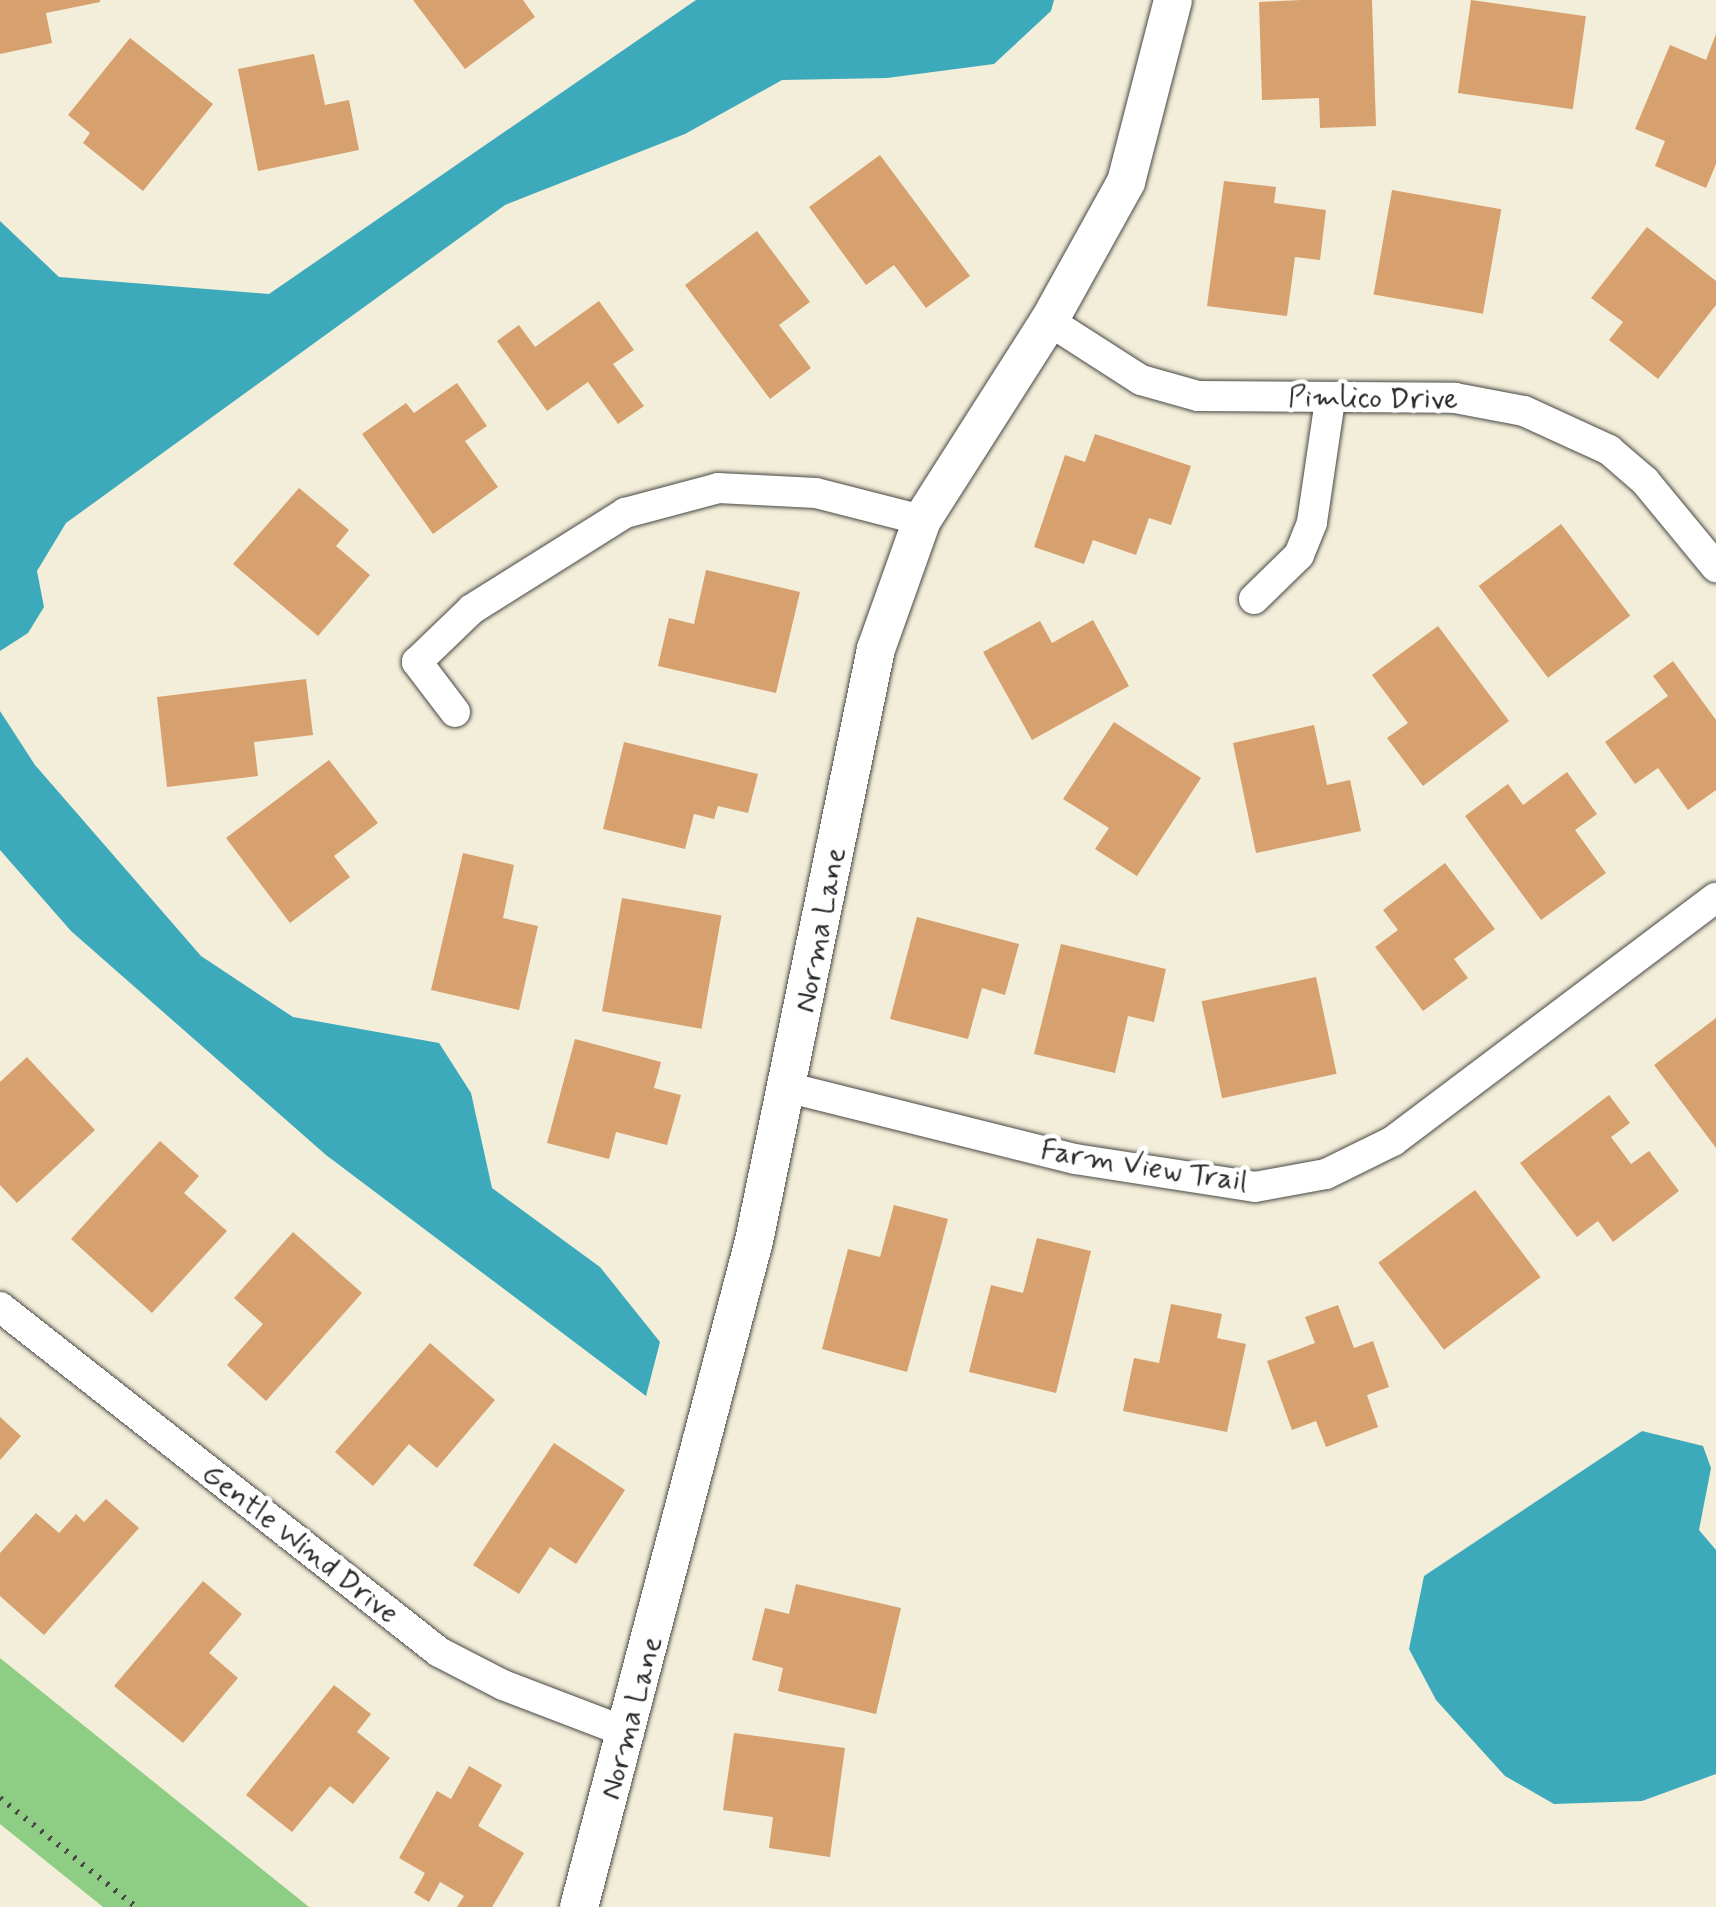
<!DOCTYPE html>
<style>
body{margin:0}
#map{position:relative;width:1716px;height:1907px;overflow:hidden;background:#f3eed9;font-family:Mynerve,sans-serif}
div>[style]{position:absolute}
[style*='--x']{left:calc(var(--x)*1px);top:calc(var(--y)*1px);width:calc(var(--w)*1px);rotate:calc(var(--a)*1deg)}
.green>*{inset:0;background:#8dcd84}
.water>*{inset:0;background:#3caabb}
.building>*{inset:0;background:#d6a16e;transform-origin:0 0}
.path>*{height:6px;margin-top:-3px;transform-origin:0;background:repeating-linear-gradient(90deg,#494845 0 2.5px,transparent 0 10.5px)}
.roads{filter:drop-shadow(0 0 2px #494845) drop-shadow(0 0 2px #494845)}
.minor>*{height:30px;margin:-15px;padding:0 15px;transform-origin:15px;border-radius:15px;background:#fff}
.tertiary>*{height:38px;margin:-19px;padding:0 19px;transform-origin:19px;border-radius:19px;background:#fff}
span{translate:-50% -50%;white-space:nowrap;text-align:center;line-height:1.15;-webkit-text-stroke:9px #fff;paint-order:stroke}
.street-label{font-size:30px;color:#2b2b2b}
</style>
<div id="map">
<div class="green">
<i style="clip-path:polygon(0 1658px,309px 1907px,103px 1907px,0 1824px)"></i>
</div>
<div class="water">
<i style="clip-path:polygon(696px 0,1054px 0,1051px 11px,994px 64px,887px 78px,782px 80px,685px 134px,505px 205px,66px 523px,37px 571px,44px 607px,28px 633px,0 651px,0 221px,59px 277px,269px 294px)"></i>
<i style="clip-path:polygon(0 711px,35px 765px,201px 956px,293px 1017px,439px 1043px,471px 1093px,492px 1188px,600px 1267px,660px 1342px,646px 1396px,326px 1155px,71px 931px,0 850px)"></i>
<i style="clip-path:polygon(1642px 1431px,1703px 1446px,1711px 1468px,1699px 1530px,1716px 1550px,1716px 1774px,1642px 1801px,1554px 1804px,1505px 1776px,1436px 1700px,1409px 1649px,1424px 1576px)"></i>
</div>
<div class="building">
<i style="clip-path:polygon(0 0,100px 0,100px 2px,46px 13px,52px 43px,0 54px)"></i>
<i style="clip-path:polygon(413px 0,523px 0,535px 17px,465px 69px)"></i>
<i style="clip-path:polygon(1301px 0,1372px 0,1376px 126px,1320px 128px,1319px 98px,1262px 100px,1259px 2px)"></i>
<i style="left:1471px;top:0;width:116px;height:94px;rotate:8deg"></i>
<i style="clip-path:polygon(1716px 34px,1716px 164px,1706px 188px,1655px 166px,1665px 141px,1635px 129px,1670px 45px,1706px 60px)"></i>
<i style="clip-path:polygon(130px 38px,213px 104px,143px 191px,83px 143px,90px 133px,68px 115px)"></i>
<i style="clip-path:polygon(314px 54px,325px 105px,349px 100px,359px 150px,258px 171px,238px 69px)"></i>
<i style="clip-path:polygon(880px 155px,970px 276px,926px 308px,894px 265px,866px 285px,809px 207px)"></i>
<i style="clip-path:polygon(1224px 181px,1276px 187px,1274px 203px,1326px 210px,1320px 260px,1295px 257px,1287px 316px,1207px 306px)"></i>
<i style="left:1392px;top:190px;width:111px;height:106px;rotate:10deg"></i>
<i style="clip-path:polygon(1647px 227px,1716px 281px,1716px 305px,1658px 379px,1609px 340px,1623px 322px,1591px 298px)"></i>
<i style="clip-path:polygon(757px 231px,810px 302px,779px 325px,811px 368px,770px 399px,685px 285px)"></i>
<i style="clip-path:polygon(599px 301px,634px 350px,613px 364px,644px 406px,618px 424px,588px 382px,547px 411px,497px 341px,519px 325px,535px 347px)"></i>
<i style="clip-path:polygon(457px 383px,487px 426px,465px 441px,498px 487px,433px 534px,362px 434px,406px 403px,414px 413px)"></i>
<i style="clip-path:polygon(1095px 434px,1191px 466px,1171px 525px,1149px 518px,1136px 555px,1093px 540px,1084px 564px,1034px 547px,1065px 455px,1085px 462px)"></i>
<i style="clip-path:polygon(299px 488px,349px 530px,336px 546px,370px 575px,318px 636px,233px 564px)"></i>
<i style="left:1561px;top:524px;width:115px;height:103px;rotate:53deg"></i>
<i style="clip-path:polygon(706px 570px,800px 592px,776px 693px,658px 666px,669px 618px,694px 624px)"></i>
<i style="clip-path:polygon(1093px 620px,1129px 686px,1032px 740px,983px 652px,1040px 621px,1052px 643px)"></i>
<i style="clip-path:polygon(1438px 626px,1509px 721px,1423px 786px,1387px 738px,1408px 723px,1372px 675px)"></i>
<i style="clip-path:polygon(1673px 661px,1716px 720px,1716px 790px,1688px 810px,1658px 768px,1635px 784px,1605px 742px,1668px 696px,1653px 676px)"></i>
<i style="clip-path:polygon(306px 679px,313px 735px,254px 742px,258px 776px,167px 787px,157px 697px)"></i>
<i style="clip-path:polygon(1114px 722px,1201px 778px,1137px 876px,1095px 849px,1109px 828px,1063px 799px)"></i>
<i style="clip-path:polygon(1314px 725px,1327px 785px,1350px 780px,1361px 831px,1256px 853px,1233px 743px)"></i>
<i style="clip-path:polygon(624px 742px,758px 774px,748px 813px,718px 806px,714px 819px,694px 814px,685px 849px,603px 829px)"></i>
<i style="clip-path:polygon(329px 760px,378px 823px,334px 856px,350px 877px,290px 923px,226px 838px)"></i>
<i style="clip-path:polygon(1567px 772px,1597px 814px,1575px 830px,1606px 873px,1541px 920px,1465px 816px,1508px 784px,1523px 805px)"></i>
<i style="clip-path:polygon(463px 853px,514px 865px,503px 918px,538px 926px,519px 1010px,431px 990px)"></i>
<i style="clip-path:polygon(1445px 863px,1495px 929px,1454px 959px,1468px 978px,1423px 1011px,1375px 947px,1398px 930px,1383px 910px)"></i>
<i style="left:622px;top:898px;width:101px;height:115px;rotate:10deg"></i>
<i style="clip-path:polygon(917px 917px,1019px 944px,1005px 995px,982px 988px,968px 1039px,890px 1019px)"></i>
<i style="clip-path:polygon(1061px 944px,1166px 969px,1154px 1022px,1128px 1016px,1115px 1073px,1034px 1054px)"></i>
<i style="left:1316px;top:977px;width:99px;height:117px;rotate:78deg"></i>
<i style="clip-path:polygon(1716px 1018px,1716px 1148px,1654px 1065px)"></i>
<i style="clip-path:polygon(575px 1039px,661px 1062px,654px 1088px,681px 1095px,667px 1145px,616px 1132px,609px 1159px,547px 1143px)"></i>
<i style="clip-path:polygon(27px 1057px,95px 1130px,17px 1203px,0 1185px,0 1082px)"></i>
<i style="clip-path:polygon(1609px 1095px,1630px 1123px,1611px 1137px,1631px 1164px,1649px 1151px,1679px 1191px,1613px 1242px,1598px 1221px,1577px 1237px,1520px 1163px)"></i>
<i style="clip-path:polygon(160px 1141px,199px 1176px,184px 1193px,227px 1231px,152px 1313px,71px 1239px)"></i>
<i style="left:1475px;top:1190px;width:109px;height:121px;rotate:53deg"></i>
<i style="clip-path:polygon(894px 1205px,948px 1219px,907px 1372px,822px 1349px,848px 1249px,880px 1257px)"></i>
<i style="clip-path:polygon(293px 1232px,362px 1293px,266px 1401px,227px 1365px,263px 1324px,234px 1298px)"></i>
<i style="clip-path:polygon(1037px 1238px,1091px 1251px,1056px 1393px,969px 1372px,991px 1285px,1023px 1293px)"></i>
<i style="clip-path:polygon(1171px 1304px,1222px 1314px,1217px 1338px,1246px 1344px,1227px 1432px,1123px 1411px,1134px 1358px,1159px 1363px)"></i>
<i style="clip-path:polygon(1338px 1305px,1354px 1348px,1373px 1341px,1389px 1387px,1367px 1395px,1378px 1427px,1326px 1447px,1316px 1421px,1292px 1430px,1267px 1361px,1315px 1343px,1305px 1317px)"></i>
<i style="clip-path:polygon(430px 1343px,495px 1400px,437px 1468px,409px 1444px,373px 1486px,335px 1452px)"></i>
<i style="clip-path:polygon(0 1417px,21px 1436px,0 1460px)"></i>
<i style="clip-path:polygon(554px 1443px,625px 1490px,576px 1564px,550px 1547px,519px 1594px,473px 1565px)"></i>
<i style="clip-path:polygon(106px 1499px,139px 1528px,44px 1635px,0 1596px,0 1553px,36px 1513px,59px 1533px,76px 1514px,84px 1522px)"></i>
<i style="clip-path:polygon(203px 1581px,242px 1614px,209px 1653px,238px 1678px,183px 1743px,114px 1686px)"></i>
<i style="clip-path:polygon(796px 1584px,901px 1608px,876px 1714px,778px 1691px,783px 1668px,752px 1660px,765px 1608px,789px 1614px)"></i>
<i style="clip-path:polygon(334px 1685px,371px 1714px,357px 1732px,390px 1758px,353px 1804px,330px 1786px,292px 1832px,246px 1795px)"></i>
<i style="clip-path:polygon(734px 1733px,845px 1748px,830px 1857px,769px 1848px,773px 1817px,723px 1810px)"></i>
<i style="clip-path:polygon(469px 1766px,502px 1785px,478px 1826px,524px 1853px,492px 1907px,457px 1907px,464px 1896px,440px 1882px,429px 1902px,414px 1893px,425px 1873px,399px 1858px,437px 1791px,451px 1799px)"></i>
</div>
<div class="path">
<i style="--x:0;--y:1798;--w:174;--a:38.7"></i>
</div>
<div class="roads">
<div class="minor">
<i style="--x:1049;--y:321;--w:109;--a:32.7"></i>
<i style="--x:1141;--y:380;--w:59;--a:15.7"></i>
<i style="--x:1198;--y:396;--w:257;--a:0.4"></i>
<i style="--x:1455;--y:398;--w:70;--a:10.7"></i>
<i style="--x:1524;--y:411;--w:94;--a:24.6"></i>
<i style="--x:1609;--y:450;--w:48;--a:40.7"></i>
<i style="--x:1645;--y:481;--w:112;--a:50.5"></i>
<i style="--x:1254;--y:599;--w:63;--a:-44.4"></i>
<i style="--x:1299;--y:555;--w:35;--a:-68"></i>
<i style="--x:1312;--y:522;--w:123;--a:-81.6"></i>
<i style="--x:455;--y:712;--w:63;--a:-127.2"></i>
<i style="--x:417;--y:662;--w:76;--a:-43.9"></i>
<i style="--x:472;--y:609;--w:181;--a:-32.1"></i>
<i style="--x:625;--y:513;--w:96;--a:-15"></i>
<i style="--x:718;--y:488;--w:98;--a:2.9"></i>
<i style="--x:816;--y:493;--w:109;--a:14.3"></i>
<i style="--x:790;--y:1088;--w:294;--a:14"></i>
<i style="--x:1075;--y:1159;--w:182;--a:8.8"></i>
<i style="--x:1255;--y:1187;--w:72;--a:-10.4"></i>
<i style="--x:1326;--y:1174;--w:75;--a:-26.2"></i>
<i style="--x:1393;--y:1141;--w:404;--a:-37"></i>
<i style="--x:0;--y:1307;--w:558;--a:38.16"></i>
<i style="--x:439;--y:1652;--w:72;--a:27.3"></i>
<i style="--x:503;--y:1685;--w:135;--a:20.9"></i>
</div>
<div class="tertiary">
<i style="--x:579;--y:1907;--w:689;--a:-75.28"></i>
<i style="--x:754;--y:1241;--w:604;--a:-78.36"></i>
<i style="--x:876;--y:649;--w:137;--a:-70.4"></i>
<i style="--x:922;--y:520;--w:236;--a:-57.5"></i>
<i style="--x:1049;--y:321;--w:159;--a:-61"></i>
<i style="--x:1126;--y:182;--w:188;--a:-75.5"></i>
</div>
</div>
<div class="street-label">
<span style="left:1373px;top:399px;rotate:1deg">Pimlico Drive</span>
<span style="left:821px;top:930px;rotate:-79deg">Norma Lane</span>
<span style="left:1144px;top:1167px;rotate:9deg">Farm View Trail</span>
<span style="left:300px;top:1544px;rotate:38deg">Gentle Wind Drive</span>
<span style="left:632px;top:1718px;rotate:-75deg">Norma Lane</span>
</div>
</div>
